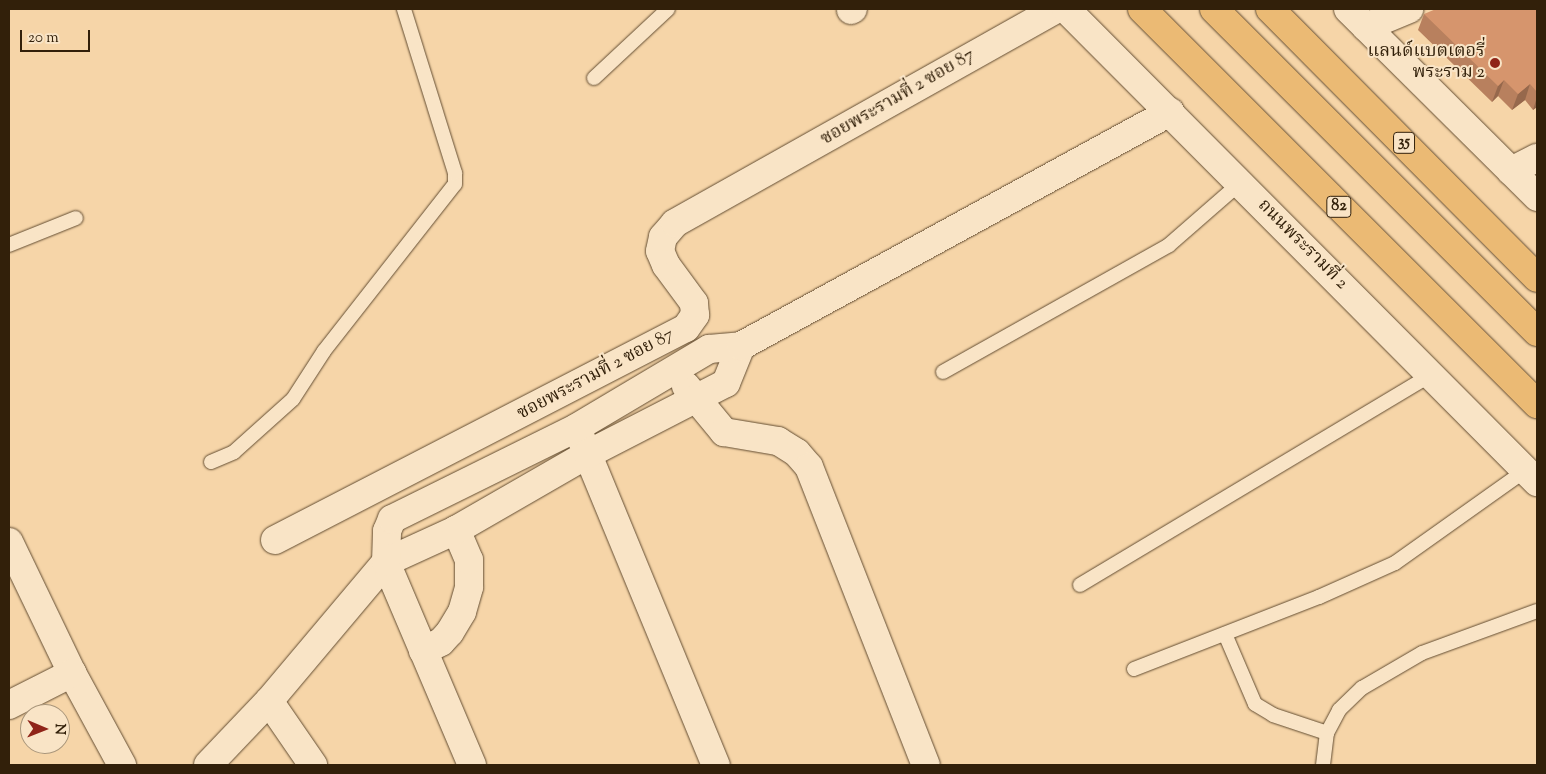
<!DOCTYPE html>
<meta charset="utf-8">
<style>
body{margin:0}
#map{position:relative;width:1546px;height:774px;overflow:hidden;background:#f6d5a8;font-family:"Sorts Mill Goudy","Noto Serif Thai",serif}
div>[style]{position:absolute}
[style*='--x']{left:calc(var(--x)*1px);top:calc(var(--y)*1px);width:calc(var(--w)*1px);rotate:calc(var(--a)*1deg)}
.roads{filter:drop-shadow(0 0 1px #634d32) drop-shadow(0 0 1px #634d32)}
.lane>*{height:14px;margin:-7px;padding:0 7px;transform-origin:7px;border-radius:7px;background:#f9e4c6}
.street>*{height:28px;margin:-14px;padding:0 14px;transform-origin:14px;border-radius:14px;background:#f9e4c6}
.secondary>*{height:28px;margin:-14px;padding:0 14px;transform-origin:14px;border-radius:14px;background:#f9e4c6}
.highway>*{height:28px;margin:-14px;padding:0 14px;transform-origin:14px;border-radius:14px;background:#ebba74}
.wall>*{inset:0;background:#b8805e}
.shaded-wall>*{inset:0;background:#96684c}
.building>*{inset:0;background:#d6956d}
.dots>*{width:14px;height:14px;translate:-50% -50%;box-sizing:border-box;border:2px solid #f9e4c6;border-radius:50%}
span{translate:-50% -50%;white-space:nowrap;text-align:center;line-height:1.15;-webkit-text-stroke:4px #f9e4c6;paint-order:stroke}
.shield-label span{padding:1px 4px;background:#f9e4c6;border:1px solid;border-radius:4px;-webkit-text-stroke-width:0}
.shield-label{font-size:16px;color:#32200a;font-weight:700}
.poi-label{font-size:18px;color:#32200a}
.right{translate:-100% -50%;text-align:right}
.street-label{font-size:18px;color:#32200a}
.frame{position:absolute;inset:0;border:10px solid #32200a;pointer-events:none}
.north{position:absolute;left:20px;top:704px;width:50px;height:50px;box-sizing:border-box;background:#f9e4c6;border:1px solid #a9967b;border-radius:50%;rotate:91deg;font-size:14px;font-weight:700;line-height:20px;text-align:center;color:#32200a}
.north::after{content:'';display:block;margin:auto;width:18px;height:22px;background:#8f2418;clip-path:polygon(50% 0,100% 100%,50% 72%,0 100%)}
.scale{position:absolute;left:20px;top:30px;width:70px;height:22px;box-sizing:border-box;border:2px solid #32200a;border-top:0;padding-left:6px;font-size:15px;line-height:18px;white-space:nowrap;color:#32200a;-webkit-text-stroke:4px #f9e4c6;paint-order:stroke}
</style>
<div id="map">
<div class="roads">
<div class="lane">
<i style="--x:594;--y:78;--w:101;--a:-43"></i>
<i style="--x:9;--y:245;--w:72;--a:-21.9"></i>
<i style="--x:943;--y:372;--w:259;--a:-29.3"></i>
<i style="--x:1169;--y:245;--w:94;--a:-41.1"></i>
<i style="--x:211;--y:462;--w:25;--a:-23"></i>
<i style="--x:234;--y:452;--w:79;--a:-41.9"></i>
<i style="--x:293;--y:399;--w:57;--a:-57.1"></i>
<i style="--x:324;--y:351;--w:212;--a:-51.9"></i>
<i style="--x:455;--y:184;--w:11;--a:-90"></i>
<i style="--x:455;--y:173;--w:172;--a:-107.3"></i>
<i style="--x:1080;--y:585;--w:409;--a:-30.9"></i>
<i style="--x:1225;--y:634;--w:76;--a:66.8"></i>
<i style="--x:1255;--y:704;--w:21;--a:31"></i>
<i style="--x:1273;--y:715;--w:57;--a:18.4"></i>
<i style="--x:1134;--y:669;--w:199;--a:-21.3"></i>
<i style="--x:1319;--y:597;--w:83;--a:-24.1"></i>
<i style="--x:1395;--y:563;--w:161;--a:-35.4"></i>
<i style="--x:1323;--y:765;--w:32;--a:-83"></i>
<i style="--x:1327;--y:733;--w:26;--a:-62"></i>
<i style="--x:1339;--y:710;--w:32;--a:-44"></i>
<i style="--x:1362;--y:688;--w:69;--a:-30.3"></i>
<i style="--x:1422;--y:653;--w:122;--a:-20.1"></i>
</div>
<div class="street">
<i style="--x:851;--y:10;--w:2;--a:-27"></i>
<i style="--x:1366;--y:27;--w:47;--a:-22.7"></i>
<i style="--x:1511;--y:171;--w:29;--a:-27"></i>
<i style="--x:686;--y:386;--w:60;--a:50.4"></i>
<i style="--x:724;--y:432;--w:55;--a:9.5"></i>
<i style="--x:778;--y:441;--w:22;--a:32"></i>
<i style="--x:797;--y:453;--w:18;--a:49"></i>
<i style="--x:809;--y:467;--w:320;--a:68.6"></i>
<i style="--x:581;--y:438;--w:354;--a:67.6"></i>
<i style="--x:275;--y:540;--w:462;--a:-27.3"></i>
<i style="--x:686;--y:328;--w:16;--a:-55"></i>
<i style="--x:695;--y:315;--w:12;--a:-95"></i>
<i style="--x:694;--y:303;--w:47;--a:-126.4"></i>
<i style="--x:666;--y:265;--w:15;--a:-113"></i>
<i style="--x:660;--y:251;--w:14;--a:-78"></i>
<i style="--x:663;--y:237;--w:18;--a:-49"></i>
<i style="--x:675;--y:223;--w:437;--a:-29.3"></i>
<i style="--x:9;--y:542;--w:145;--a:64.3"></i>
<i style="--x:72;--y:673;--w:105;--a:61.5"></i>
<i style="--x:423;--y:651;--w:20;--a:-27"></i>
<i style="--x:441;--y:642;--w:13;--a:-48"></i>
<i style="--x:450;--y:632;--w:23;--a:-59"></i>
<i style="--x:462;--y:612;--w:26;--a:-74"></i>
<i style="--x:469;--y:587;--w:27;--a:-90"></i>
<i style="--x:469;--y:560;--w:33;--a:-113"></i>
<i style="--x:269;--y:701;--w:78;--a:55.5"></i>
<i style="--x:9;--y:705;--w:71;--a:-26.9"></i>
<i style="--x:208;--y:765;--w:88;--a:-46.4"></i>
<i style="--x:269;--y:701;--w:182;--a:-49.9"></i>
<i style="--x:386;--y:562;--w:77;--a:-24.6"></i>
<i style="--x:456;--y:530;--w:152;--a:-29.9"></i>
<i style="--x:588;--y:454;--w:155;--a:-27.2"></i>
<i style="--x:726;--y:383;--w:40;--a:-68"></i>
<i style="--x:472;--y:765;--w:220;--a:-113"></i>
<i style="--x:386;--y:562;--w:31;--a:-88"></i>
<i style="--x:387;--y:531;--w:13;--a:-67"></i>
<i style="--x:392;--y:519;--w:205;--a:-26.3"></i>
<i style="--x:576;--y:428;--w:155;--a:-30.7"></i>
<i style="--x:709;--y:349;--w:32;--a:-5"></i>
<i style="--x:741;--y:346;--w:489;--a:-28.6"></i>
</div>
<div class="secondary">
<i style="--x:1066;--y:9;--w:668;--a:45.12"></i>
<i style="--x:1348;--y:9;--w:267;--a:44.8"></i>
</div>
<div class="highway">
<i style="--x:1142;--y:9;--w:559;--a:45"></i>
<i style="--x:1214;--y:9;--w:457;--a:45"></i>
<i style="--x:1270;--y:9;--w:379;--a:45.2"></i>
</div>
</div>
<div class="wall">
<i style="clip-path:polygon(1537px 9px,1537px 107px,1533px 110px,1525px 100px,1512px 110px,1498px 96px,1492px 102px,1418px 30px,1424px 14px)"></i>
</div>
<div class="shaded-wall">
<i style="clip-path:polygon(1504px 80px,1498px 96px,1492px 102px,1498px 86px)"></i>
<i style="clip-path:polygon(1530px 84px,1525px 100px,1512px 110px,1518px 94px)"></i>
<i style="clip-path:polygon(1537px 97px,1537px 107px,1533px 110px)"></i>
</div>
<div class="building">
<i style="clip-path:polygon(1436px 9px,1537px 9px,1537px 92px,1530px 84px,1518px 94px,1504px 80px,1498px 86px,1424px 14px)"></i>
</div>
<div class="dots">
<i style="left:1495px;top:63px;background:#8f2418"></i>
</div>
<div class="shield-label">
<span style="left:1404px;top:143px">35</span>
<span style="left:1339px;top:207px">82</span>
</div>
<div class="poi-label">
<span class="right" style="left:1485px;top:63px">แลนด์แบตเตอรี่<br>พระราม 2</span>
</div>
<div class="street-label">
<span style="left:898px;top:98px;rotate:-30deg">ซอยพระรามที่ 2 ซอย 87</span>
<span style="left:1302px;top:245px;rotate:45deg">ถนนพระรามที่ 2</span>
<span style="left:596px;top:375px;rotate:-28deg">ซอยพระรามที่ 2 ซอย 87</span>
</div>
<div class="frame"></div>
<div class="north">N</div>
<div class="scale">20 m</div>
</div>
